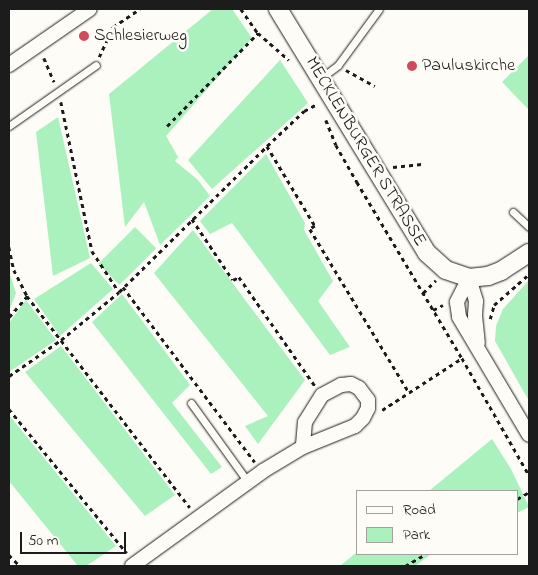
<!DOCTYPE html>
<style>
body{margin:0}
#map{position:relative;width:538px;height:575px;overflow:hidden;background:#fdfcf7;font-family:"Indie Flower",sans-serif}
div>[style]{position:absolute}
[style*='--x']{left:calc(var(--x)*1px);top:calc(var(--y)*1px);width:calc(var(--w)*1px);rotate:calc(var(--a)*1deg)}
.green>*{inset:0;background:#aaf1be;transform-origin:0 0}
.path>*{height:2.5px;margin-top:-1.25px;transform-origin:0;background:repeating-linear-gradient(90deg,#1c1c1c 0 4px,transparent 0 8px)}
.roads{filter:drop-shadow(0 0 1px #1c1c1c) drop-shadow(0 0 1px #1c1c1c)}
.service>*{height:7px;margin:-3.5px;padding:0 3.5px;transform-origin:3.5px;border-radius:3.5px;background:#fdfcf7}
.minor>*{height:14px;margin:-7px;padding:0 7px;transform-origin:7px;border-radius:7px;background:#fdfcf7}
.tertiary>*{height:18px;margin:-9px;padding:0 9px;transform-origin:9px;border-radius:9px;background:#fdfcf7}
.dots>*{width:14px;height:14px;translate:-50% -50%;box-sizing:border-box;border:2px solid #fdfcf7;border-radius:50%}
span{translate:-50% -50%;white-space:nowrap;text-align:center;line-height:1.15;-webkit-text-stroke:5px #fdfcf7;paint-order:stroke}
.poi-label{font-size:18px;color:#1c1c1c}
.left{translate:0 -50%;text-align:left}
.street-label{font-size:18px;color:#1c1c1c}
.frame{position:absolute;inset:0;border:10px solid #1c1c1c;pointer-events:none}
.legend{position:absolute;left:356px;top:490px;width:162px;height:65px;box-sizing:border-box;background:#fdfcf7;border:1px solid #a3a29f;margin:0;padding:6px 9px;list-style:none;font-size:15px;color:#1c1c1c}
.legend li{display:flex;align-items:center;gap:10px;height:25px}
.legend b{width:25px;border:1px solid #a3a29f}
.scale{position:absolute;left:20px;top:532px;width:106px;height:22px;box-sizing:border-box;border:2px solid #1c1c1c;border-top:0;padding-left:6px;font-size:15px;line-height:18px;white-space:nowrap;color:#1c1c1c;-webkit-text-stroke:4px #fdfcf7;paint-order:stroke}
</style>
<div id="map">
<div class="green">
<i style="clip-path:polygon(213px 9px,232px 9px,252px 38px,166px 136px,178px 157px,175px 161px,198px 180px,210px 196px,160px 245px,144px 202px,125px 227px,109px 94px)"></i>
<i style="clip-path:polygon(529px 55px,529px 110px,502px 82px)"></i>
<i style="clip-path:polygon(280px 60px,308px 103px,212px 189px,188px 160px)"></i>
<i style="clip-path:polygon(58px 117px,90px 258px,53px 276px,36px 132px)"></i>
<i style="clip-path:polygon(266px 154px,305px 223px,304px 230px,333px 281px,318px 301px,350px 347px,330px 355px,232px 223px,210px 234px,200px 221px)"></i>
<i style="left:135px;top:227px;width:30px;height:52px;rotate:45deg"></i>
<i style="clip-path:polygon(193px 230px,305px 380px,258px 444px,245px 426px,268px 416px,154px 273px)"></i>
<i style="clip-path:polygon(91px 263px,113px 289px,60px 336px,34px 299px)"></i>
<i style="clip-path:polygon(9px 271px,16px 293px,9px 311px)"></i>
<i style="clip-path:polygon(529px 280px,529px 401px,495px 341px,496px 326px,503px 309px)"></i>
<i style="clip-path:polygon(122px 294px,190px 385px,172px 403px,222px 467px,211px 474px,92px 322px)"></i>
<i style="clip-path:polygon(26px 300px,56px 340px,9px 372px,9px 323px)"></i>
<i style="clip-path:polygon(61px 346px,175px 495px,145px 516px,25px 372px)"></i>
<i style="clip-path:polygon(9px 415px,116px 546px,86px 566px,78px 566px,9px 481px)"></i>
<i style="clip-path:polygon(492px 439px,511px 469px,529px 507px,517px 513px,517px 491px,429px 491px)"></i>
<i style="clip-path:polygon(357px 552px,357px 554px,431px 554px,415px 566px,340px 566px)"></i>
</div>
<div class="path">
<i style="--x:241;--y:9;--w:29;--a:55"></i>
<i style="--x:258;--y:33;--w:41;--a:41.1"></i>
<i style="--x:99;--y:57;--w:33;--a:-65"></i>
<i style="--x:113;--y:27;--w:32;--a:-34"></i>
<i style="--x:44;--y:58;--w:26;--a:67"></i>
<i style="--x:346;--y:70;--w:33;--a:29"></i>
<i style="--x:61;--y:102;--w:152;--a:78.2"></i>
<i style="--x:92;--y:251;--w:49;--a:56.6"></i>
<i style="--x:326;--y:120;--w:27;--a:68"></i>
<i style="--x:336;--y:145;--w:43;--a:60.4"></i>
<i style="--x:357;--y:182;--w:205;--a:59.2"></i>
<i style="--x:462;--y:358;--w:135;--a:60.2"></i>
<i style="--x:167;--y:126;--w:130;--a:-45.6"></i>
<i style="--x:267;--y:146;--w:93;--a:59"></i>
<i style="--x:315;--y:226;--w:6;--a:149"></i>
<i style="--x:310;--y:229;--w:189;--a:58.8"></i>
<i style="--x:393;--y:167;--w:31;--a:-6"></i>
<i style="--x:192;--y:219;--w:73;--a:56.1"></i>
<i style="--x:233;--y:280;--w:7;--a:-27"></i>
<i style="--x:239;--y:277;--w:133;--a:55.1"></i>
<i style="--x:9;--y:247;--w:24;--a:78"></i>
<i style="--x:14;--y:270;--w:29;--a:63"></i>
<i style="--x:27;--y:296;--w:267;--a:52.4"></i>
<i style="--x:123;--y:287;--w:219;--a:53"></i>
<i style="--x:423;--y:293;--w:18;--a:-45"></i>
<i style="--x:433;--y:310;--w:11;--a:-27"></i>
<i style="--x:9;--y:317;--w:28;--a:-49"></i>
<i style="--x:490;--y:319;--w:15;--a:-74"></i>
<i style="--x:494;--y:305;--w:47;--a:-41.5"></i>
<i style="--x:9;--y:376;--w:63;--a:-34.7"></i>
<i style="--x:61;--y:340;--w:75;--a:-39.6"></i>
<i style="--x:119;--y:292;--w:208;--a:-44.6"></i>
<i style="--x:267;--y:146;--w:51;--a:-43.4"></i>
<i style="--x:304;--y:111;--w:15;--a:-28"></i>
<i style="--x:9;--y:409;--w:186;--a:50.7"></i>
<i style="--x:382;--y:410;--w:95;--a:-33"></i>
<i style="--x:517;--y:499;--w:14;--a:-30"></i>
<i style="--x:9;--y:555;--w:16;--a:45"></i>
<i style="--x:405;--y:566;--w:24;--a:-30"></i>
</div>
<div class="roads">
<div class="service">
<i style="--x:321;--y:78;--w:21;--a:-37"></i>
<i style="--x:338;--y:65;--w:69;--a:-53.8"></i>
<i style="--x:9;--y:126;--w:106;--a:-35"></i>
<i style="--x:513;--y:212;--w:22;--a:43"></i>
<i style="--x:191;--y:403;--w:97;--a:54.2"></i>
</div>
<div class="minor">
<i style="--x:9;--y:65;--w:98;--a:-34.7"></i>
<i style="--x:469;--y:278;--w:27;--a:117"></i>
<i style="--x:457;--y:302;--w:15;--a:82"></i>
<i style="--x:459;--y:317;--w:137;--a:59.3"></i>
<i style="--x:469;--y:278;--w:24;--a:73"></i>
<i style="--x:476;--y:301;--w:15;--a:94"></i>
<i style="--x:475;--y:316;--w:27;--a:84"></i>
<i style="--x:132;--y:566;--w:162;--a:-35.9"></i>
<i style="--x:263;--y:471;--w:47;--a:-31"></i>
<i style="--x:303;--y:447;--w:56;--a:-22"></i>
<i style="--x:355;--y:426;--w:11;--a:-45"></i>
<i style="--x:363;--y:418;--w:11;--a:-63"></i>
<i style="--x:368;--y:408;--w:8;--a:-90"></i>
<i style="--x:368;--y:400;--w:15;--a:-127"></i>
<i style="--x:359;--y:388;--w:9;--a:-153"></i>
<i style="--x:351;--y:384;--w:10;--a:174"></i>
<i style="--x:341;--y:385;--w:21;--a:152"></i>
<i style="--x:322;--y:395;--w:32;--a:122"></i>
<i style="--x:305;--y:422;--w:25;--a:95"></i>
</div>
<div class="tertiary">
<i style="--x:278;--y:9;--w:286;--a:58.6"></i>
<i style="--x:427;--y:253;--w:25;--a:42"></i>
<i style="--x:446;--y:270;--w:24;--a:19"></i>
<i style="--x:469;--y:278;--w:19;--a:-6"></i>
<i style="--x:488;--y:276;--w:14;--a:-21"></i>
<i style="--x:501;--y:271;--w:33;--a:-33"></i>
</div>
</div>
<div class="dots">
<i style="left:84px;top:36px;background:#d1495b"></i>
<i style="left:412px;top:66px;background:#d1495b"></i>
</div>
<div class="poi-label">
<span class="left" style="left:94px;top:36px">Schlesierweg</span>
<span class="left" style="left:422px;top:66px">Pauluskirche</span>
</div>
<div class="street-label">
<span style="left:365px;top:152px;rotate:59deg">MECKLENBURGER STRASSE</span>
</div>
<div class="frame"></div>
<ul class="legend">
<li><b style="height:6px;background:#fdfcf7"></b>Road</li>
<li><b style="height:14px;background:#aaf1be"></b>Park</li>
</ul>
<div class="scale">50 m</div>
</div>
